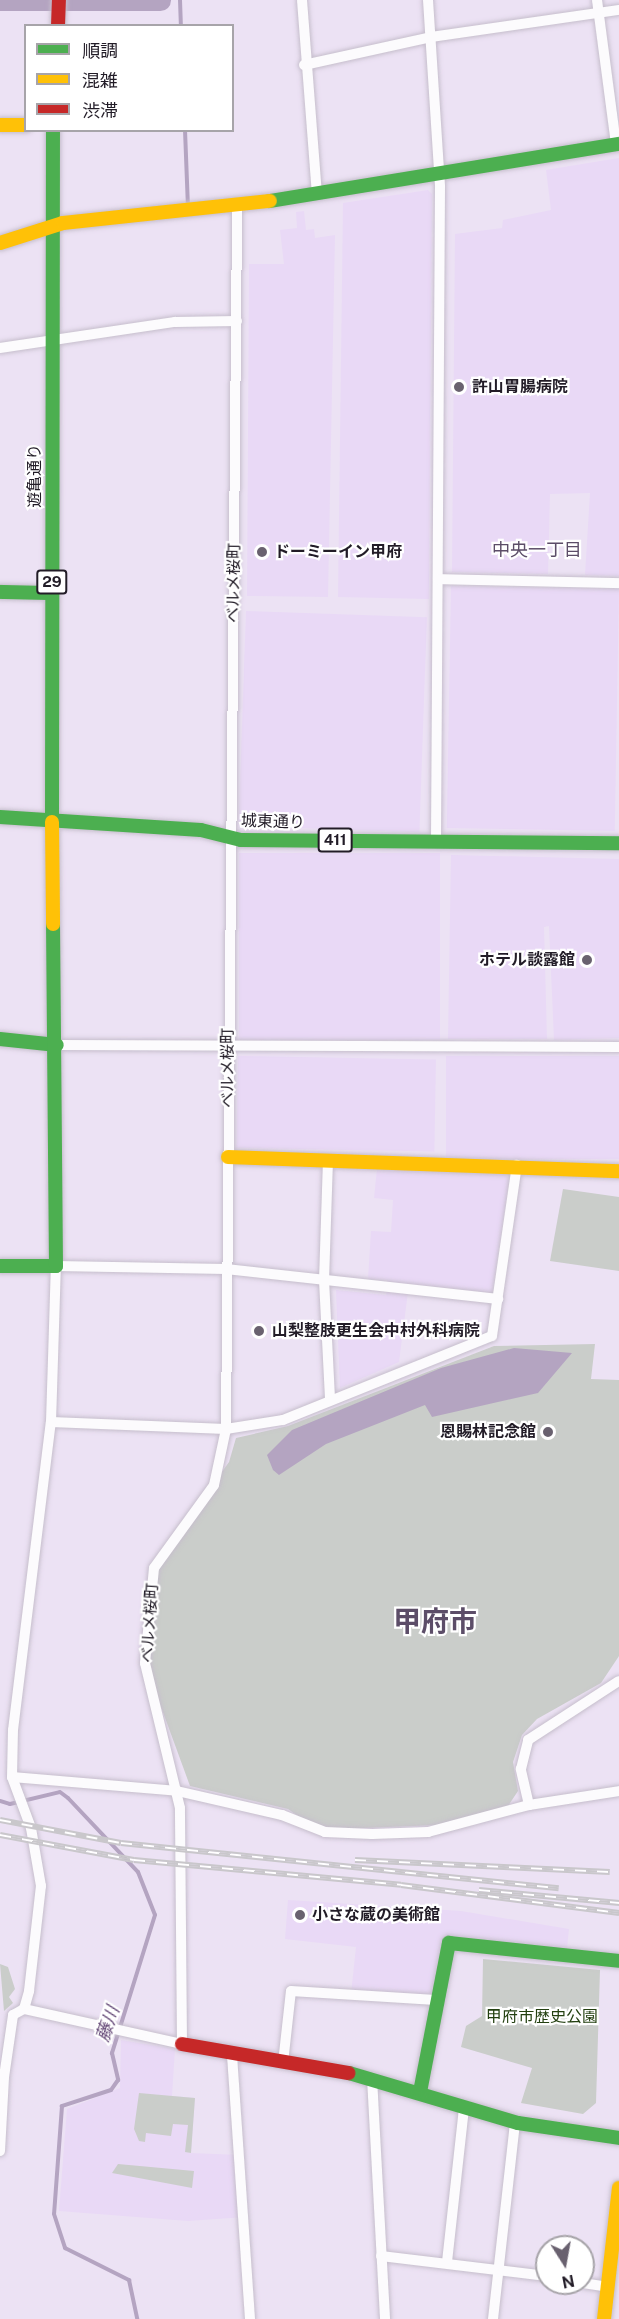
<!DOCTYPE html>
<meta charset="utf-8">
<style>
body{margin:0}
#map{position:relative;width:619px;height:2319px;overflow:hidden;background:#ece2f4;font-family:"Public Sans","Noto Sans JP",sans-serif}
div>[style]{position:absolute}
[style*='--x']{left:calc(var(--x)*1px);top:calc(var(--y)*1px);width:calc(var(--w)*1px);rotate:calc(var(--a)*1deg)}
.built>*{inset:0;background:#e9d9f6;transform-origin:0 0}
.green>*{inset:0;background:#cacdca}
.water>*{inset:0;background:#b4a4c1}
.stream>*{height:4px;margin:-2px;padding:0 2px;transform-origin:2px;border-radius:2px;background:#b4a4c1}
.river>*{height:21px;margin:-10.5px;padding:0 10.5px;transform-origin:10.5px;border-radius:10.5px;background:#b4a4c1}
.roads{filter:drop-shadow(0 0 2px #c6becc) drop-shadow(0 0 2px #c6becc)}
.street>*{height:10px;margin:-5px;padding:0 5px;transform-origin:5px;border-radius:5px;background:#fcfbfd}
.fast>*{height:14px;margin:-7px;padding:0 7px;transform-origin:7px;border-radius:7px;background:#4caf50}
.slow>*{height:14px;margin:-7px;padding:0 7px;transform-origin:7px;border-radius:7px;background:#ffc107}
.jam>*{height:14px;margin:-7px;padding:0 7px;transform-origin:7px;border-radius:7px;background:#c62828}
.rail>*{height:6px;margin-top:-3px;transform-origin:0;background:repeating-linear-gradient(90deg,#fff 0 11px,#c9c7cb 0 22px);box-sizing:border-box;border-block:2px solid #c9c7cb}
.dots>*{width:16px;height:16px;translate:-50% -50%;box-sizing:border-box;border:3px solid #fff;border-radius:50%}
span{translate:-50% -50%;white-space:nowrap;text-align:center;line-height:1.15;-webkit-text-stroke:4.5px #fff;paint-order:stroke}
.shield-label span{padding:2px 4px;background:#fff;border:2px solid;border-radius:4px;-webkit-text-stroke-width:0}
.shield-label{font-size:15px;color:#221c27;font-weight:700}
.poi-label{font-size:16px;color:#221c27;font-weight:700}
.left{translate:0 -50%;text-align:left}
.right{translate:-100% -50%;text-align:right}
.street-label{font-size:16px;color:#221c27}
.park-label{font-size:16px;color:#234010}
.neighbourhood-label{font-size:18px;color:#5c4d68}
.water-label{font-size:18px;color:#634776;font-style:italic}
.town-label{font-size:28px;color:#5c4d68;font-weight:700}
.legend{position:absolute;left:24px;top:24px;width:210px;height:108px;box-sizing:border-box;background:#fff;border:2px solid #a7a4a9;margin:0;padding:8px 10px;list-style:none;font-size:18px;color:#221c27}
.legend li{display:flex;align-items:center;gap:12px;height:30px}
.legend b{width:30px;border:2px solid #a7a4a9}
.north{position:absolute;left:535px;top:2235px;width:60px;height:60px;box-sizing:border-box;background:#fff;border:2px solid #a7a4a9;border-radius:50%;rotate:169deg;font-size:16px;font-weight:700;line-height:24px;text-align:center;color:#221c27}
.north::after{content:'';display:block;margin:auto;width:21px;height:27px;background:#69616f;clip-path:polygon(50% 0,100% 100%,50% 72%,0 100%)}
</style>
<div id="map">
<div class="built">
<i style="clip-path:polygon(619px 158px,619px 576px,585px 575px,590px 493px,550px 494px,548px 574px,452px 572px,455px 234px,502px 228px,503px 220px,551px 210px,546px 170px)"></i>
<i style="clip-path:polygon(428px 190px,432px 194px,429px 599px,338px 597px,343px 203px)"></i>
<i style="clip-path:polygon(304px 211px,306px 230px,314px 229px,315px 238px,335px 235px,328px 597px,247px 596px,249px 264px,284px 264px,280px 230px,297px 228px,296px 212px)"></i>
<i style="left:451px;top:586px;width:168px;height:242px;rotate:1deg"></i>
<i style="left:246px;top:611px;width:181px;height:215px;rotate:2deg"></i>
<i style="left:239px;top:853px;width:201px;height:187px"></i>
<i style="clip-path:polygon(451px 855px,619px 859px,619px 1038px,554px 1040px,549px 926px,544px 927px,547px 1039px,448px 1039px)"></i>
<i style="left:238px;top:1056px;width:198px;height:92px;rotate:1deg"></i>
<i style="left:619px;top:1056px;width:103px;height:173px;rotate:90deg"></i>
<i style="clip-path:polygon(377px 1169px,505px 1174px,509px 1179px,492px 1293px,409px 1284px,399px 1362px,340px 1388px,336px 1290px,386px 1295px,387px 1280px,368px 1279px,371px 1231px,391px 1232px,393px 1200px,374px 1198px)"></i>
<i style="clip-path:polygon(288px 1900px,461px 1911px,569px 1929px,566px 1956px,449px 1944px,436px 2000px,351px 1994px,356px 1947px,285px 1939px)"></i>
<i style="clip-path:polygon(121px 2040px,175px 2049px,172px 2096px,195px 2098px,191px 2153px,240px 2155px,245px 2217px,188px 2221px,59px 2211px,67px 2109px,120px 2088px)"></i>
</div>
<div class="green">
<i style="clip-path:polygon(563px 1189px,619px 1197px,619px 1271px,550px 1261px)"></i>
<i style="clip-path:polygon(595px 1344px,591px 1379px,619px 1380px,619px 1656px,601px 1683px,537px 1719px,522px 1735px,513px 1762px,518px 1791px,508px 1806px,438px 1825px,339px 1829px,308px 1823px,288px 1809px,190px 1786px,145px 1663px,154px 1568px,229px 1462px,236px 1438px,288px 1426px,494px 1346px)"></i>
<i style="clip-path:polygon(483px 1959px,600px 1970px,596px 2103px,583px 2114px,521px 2103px,532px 2068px,461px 2047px,466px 2026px,482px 2016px)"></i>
<i style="clip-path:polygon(0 1964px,8px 1967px,15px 1989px,9px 1997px,13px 2003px,4px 2011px)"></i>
<i style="clip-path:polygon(139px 2093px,195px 2098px,191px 2153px,185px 2152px,188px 2125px,173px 2124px,171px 2136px,146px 2133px,145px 2142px,139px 2141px,134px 2129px)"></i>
<i style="clip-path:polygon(118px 2164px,194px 2171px,192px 2188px,112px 2173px)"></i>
</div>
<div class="water">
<i style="clip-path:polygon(514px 1348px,572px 1353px,538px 1393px,432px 1417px,425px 1405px,326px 1444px,279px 1475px,273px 1470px,267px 1455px,292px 1430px,441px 1368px)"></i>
</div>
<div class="stream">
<i style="--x:180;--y:0;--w:26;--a:88"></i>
<i style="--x:185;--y:130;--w:79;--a:87.8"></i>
<i style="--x:0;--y:1801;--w:10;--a:17"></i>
<i style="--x:10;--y:1804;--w:51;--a:-13.5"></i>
<i style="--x:60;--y:1792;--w:10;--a:37"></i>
<i style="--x:68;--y:1798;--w:102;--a:46.6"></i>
<i style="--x:138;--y:1872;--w:46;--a:68.4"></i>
<i style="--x:155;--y:1915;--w:145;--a:107.3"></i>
<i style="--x:112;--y:2053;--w:28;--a:77"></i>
<i style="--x:118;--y:2080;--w:12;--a:125"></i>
<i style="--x:111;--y:2090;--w:52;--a:161.9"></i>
<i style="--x:62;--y:2106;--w:108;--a:94.2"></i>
<i style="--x:54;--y:2214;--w:36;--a:72"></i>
<i style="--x:65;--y:2248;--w:72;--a:26.6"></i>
<i style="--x:129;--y:2280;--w:40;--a:78"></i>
</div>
<div class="river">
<i style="--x:0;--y:0;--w:160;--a:0"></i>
</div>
<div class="roads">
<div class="street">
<i style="--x:302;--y:0;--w:195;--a:85.6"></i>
<i style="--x:428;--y:0;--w:187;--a:86.3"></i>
<i style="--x:440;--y:187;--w:655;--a:90.35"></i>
<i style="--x:597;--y:0;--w:145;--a:82.5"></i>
<i style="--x:304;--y:65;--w:130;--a:-12.4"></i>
<i style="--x:431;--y:37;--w:190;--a:-8.2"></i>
<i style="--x:0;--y:348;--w:177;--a:-8.5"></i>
<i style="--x:175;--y:322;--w:62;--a:-0.9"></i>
<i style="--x:438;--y:579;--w:181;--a:1.3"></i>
<i style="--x:57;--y:1045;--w:562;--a:0.2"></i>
<i style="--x:328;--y:1160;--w:120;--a:91.9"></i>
<i style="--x:324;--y:1280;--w:119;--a:87.1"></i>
<i style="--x:51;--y:1422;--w:175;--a:2.3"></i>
<i style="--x:226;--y:1429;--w:58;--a:-9"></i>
<i style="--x:283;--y:1420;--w:225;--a:-21.9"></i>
<i style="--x:492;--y:1336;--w:173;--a:-81.7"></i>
<i style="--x:12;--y:1777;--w:166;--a:4.8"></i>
<i style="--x:177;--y:1791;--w:108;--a:12.9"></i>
<i style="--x:282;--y:1815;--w:46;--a:21.6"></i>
<i style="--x:325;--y:1832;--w:47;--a:2.4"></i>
<i style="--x:372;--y:1834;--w:56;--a:-2"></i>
<i style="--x:428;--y:1832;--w:105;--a:-15"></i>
<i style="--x:529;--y:1805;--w:91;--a:-8.8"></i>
<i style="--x:529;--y:1805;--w:37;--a:-103"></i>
<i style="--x:521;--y:1769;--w:30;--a:-76"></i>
<i style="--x:528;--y:1740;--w:108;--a:-33"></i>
<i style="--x:24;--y:2009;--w:162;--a:12.5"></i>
<i style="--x:182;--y:2044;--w:236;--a:-90.5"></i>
<i style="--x:180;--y:1808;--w:149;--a:-103.6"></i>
<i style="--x:145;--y:1663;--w:95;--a:-84.6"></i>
<i style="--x:154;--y:1568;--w:102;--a:-54.1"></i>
<i style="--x:214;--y:1485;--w:57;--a:-77.9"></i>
<i style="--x:226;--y:1429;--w:1223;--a:-89.48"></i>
<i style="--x:232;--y:2055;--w:265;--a:86.1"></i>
<i style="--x:283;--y:2063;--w:72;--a:-83.7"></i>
<i style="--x:291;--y:1991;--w:145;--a:3.6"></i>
<i style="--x:372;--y:2078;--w:241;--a:86.9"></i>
<i style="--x:0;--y:2151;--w:74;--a:-86.9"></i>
<i style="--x:4;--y:2077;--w:63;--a:-81.7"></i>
<i style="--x:13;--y:2015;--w:13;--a:-29"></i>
<i style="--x:24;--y:2009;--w:19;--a:-74"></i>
<i style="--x:29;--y:1991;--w:106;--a:-83.5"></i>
<i style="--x:41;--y:1886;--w:59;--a:-99.8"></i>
<i style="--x:31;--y:1828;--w:54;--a:-110.4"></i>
<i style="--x:12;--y:1777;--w:47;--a:-88.8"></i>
<i style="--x:13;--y:1730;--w:310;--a:-83"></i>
<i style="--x:51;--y:1422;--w:156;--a:-88.2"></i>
<i style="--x:56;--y:1266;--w:170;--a:1"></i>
<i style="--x:226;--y:1269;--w:274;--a:6.3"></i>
<i style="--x:381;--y:2256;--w:167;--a:6.9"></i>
<i style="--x:447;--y:2262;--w:155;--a:-83.7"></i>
<i style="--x:583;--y:2283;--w:25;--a:9"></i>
<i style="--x:493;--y:2319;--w:198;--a:-83.6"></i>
</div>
<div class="fast">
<i style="--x:270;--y:201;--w:354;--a:-9.3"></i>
<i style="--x:0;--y:592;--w:52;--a:1.1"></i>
<i style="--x:0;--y:817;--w:201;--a:3.7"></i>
<i style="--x:201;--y:830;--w:41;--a:14"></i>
<i style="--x:241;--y:840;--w:378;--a:0.5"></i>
<i style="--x:52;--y:822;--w:692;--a:-89.92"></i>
<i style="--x:0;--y:1039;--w:57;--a:6"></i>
<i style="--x:0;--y:1266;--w:56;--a:0"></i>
<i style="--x:56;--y:1266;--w:342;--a:-90.5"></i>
<i style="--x:349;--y:2073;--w:176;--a:16.5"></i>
<i style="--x:518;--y:2123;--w:102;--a:8.4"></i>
<i style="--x:420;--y:2092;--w:152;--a:-79"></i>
<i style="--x:449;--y:1943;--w:171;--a:6"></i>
</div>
<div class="slow">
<i style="--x:0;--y:125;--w:26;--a:0"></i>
<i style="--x:0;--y:243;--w:66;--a:-17.6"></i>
<i style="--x:63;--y:223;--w:208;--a:-6.1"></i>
<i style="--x:52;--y:822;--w:102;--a:89.4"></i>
<i style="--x:228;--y:1157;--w:391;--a:2.1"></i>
<i style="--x:604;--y:2319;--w:132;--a:-83.5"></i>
</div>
<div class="jam">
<i style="--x:58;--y:26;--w:26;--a:-88"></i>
<i style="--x:182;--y:2044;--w:169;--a:9.9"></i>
</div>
</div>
<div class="rail">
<i style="--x:0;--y:1820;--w:123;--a:10.8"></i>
<i style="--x:121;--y:1843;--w:440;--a:5.9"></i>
<i style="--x:0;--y:1835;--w:136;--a:10.6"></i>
<i style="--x:134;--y:1860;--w:268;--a:5.3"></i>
<i style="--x:401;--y:1885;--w:220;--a:7.3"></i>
<i style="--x:355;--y:1860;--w:255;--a:2.7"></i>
<i style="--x:479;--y:1890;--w:141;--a:5.3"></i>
</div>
<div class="dots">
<i style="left:459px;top:387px;background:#69616f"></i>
<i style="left:262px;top:552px;background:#69616f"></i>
<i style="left:587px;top:960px;background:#69616f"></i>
<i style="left:259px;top:1331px;background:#69616f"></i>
<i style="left:548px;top:1432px;background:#69616f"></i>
<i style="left:300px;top:1915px;background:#69616f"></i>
</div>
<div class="shield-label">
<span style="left:52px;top:582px">29</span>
<span style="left:335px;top:840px">411</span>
</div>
<div class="poi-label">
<span class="left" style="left:472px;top:387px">許山胃腸病院</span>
<span class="left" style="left:274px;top:552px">ドーミーイン甲府</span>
<span class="right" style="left:575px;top:960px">ホテル談露館</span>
<span class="left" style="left:272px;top:1331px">山梨整肢更生会中村外科病院</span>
<span class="right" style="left:536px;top:1432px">恩賜林記念館</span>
<span class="left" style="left:312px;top:1915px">小さな蔵の美術館</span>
</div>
<div class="street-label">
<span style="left:35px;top:476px;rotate:-90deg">遊亀通り</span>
<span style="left:234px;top:583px;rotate:-89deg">ベルメ桜町</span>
<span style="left:273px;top:822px;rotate:2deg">城東通り</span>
<span style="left:228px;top:1068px;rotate:-90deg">ベルメ桜町</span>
<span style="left:150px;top:1623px;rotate:-86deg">ベルメ桜町</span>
</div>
<div class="park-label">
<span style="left:542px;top:2017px">甲府市歴史公園</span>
</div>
<div class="neighbourhood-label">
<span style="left:537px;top:550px">中央一丁目</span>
</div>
<div class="water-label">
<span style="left:108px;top:2024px;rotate:-71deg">藤川</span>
</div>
<div class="town-label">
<span style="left:435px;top:1621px">甲府市</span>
</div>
<ul class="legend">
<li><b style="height:8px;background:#4caf50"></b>順調</li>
<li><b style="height:8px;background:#ffc107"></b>混雑</li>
<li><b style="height:8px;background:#c62828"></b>渋滞</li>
</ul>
<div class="north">N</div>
</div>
